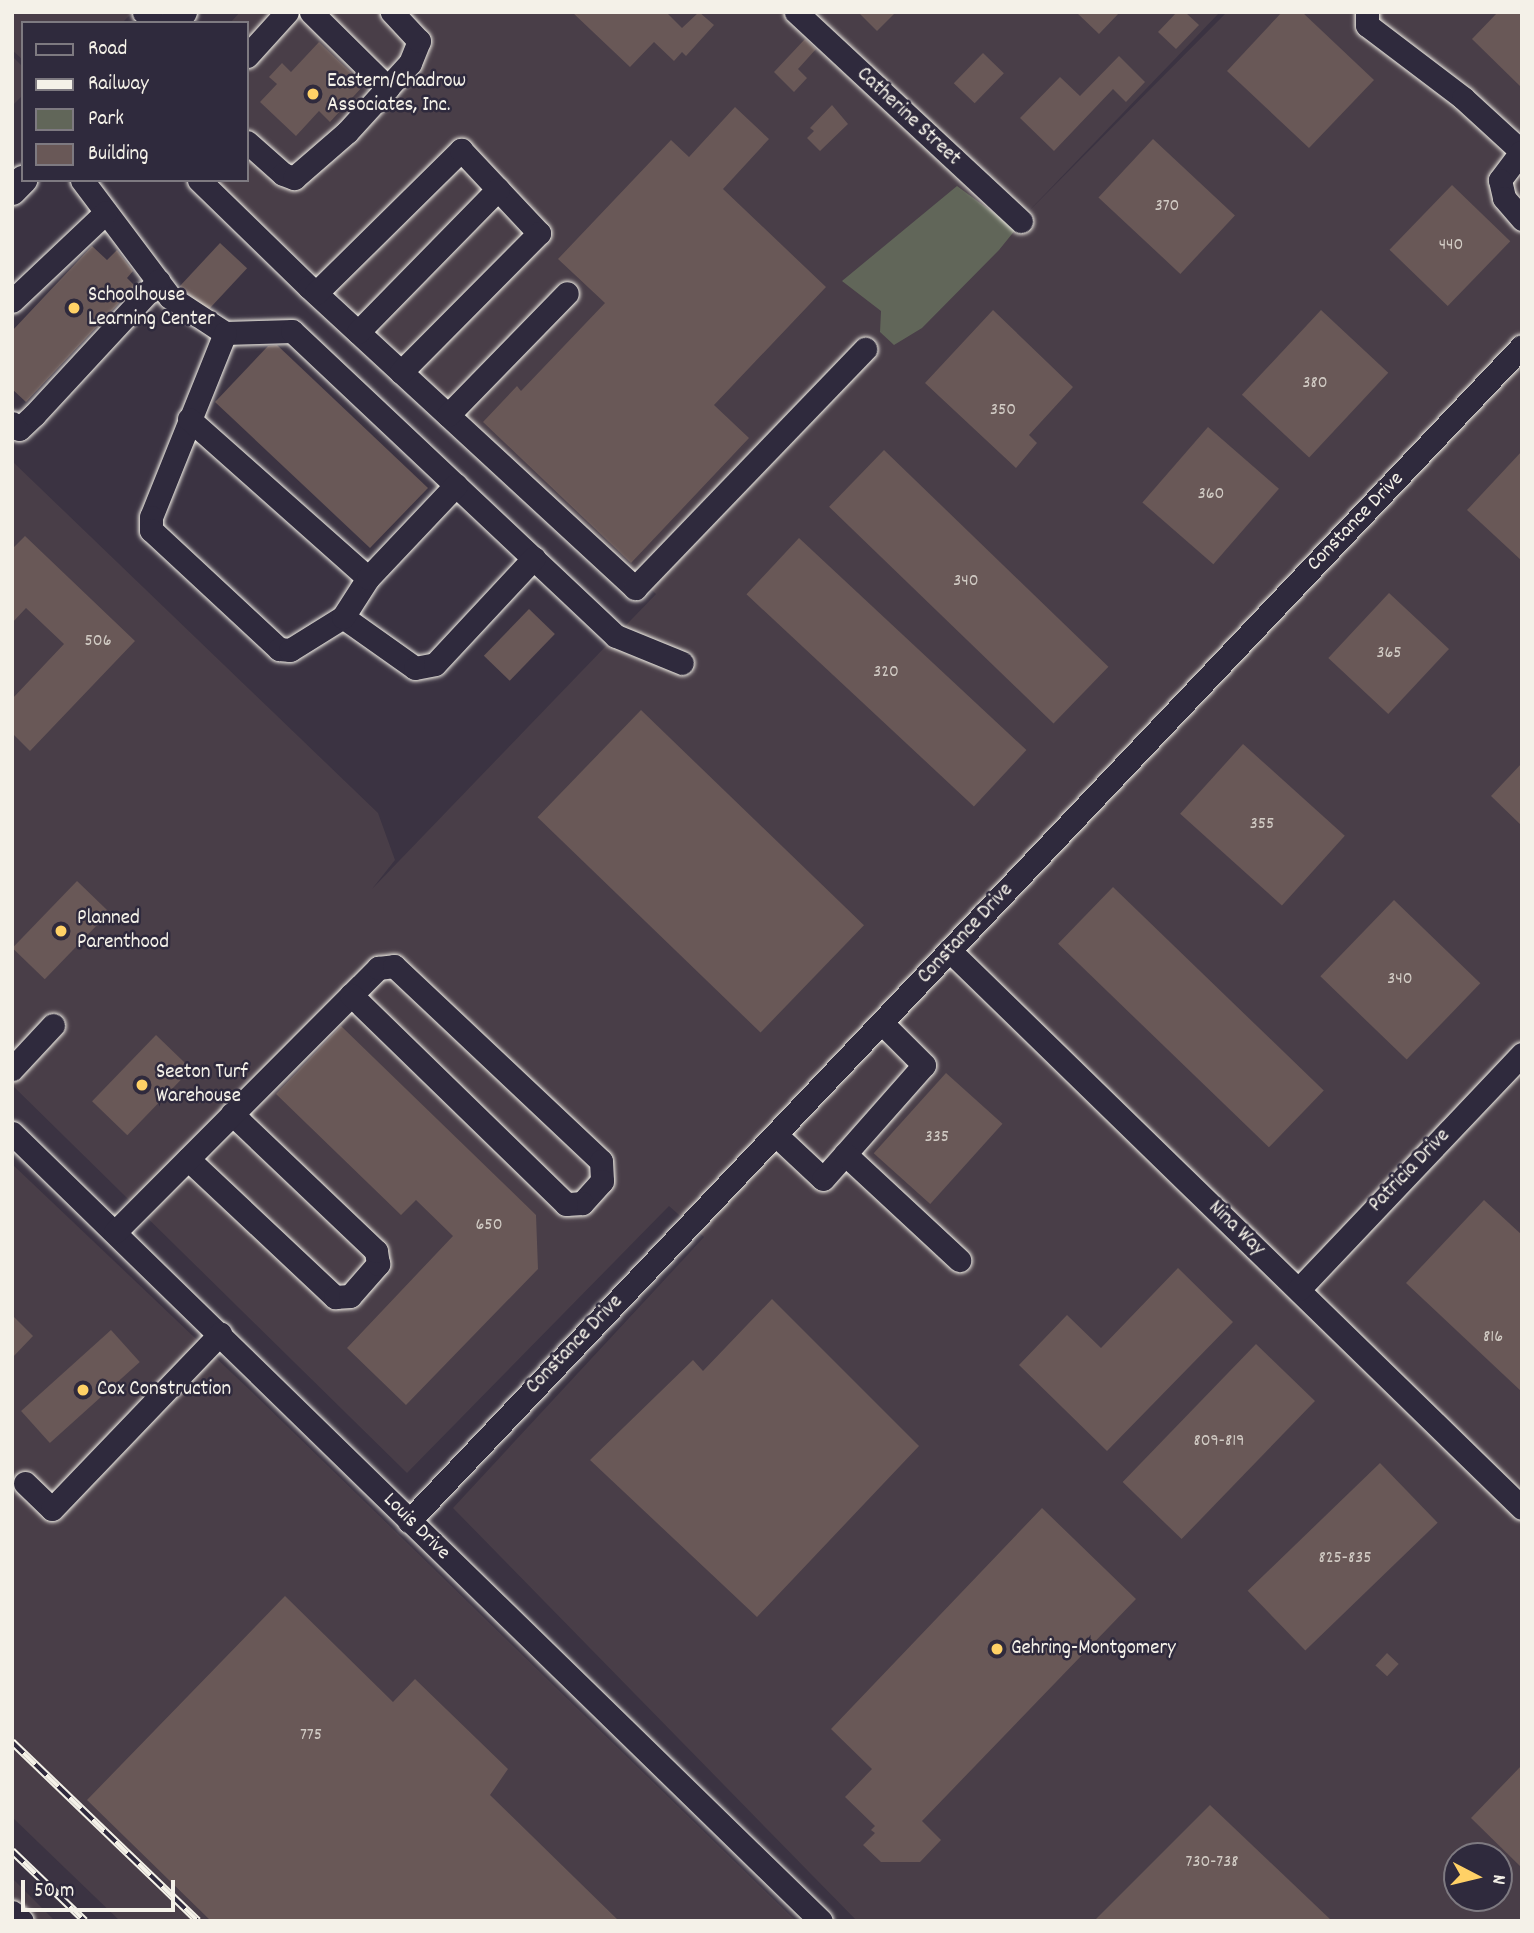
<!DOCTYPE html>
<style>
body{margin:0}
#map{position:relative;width:1534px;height:1933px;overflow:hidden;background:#3b3342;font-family:Dekko,sans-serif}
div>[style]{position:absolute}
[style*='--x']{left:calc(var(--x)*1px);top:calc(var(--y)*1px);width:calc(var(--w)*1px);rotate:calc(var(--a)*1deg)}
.built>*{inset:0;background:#493e48}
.green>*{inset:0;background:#616659}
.building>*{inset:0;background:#695857;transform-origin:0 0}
.roads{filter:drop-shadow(0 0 2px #f4f1e8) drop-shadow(0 0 2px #f4f1e8)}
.minor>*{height:23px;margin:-11.5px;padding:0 11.5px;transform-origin:11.5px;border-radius:11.5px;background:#2f2a3d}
.major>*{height:28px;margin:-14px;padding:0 14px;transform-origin:14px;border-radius:14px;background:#2f2a3d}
.rail>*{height:8px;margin-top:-4px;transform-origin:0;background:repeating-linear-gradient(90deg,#2f2a3d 0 16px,#f4f1e8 0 32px);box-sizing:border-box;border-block:2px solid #f4f1e8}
.dots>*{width:19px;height:19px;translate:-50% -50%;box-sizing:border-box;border:4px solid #2f2a3d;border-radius:50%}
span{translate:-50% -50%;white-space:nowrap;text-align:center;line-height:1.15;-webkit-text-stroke:5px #2f2a3d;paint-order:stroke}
.number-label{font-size:18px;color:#d1cbc4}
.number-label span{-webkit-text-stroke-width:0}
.poi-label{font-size:21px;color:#f4f1e8}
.left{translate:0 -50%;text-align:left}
.street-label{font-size:21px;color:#f4f1e8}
.frame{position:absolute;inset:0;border:14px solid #f4f1e8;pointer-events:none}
.legend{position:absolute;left:21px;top:21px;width:228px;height:161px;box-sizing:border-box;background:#2f2a3d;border:2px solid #7e7a81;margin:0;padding:9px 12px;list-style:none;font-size:21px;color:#f4f1e8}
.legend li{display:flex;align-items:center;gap:14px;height:35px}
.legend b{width:35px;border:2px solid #7e7a81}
.north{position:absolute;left:1443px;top:1842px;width:70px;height:70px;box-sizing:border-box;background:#2f2a3d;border:2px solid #7e7a81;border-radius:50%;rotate:97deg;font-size:19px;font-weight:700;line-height:28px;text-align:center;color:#f4f1e8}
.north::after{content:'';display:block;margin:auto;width:24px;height:32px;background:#ffd166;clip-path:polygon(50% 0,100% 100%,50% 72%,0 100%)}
.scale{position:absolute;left:21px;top:1880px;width:154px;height:32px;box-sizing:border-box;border:4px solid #f4f1e8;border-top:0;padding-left:9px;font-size:21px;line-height:24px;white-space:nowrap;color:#f4f1e8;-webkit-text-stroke:5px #2f2a3d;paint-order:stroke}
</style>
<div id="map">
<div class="built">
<i style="clip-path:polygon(12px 12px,133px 12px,122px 23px,23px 23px,23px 60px,12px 50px)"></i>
<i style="clip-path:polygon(evenodd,240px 12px,1220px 12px,1024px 216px,1227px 12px,1522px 12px,1522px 1921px,857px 1921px,453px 1508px,704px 1237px,669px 1206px,407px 1473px,12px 1085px,12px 461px,378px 813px,395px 860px,372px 889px,656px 594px,215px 180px,247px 180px,247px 23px,230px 23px,240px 12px,1457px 1856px,1499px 1856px,1499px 1898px,1457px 1898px,1457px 1856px)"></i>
<i style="clip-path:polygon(12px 56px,23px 67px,23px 95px,12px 106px)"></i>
<i style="clip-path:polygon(12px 1164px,253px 1393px,796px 1921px,120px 1921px,12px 1817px)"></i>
<i style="clip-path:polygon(12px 1878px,55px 1921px,12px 1921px)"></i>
</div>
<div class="green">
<i style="clip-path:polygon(957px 186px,1016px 229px,999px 250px,922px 328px,894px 345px,880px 332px,881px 311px,842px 281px)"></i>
</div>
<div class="building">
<i style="clip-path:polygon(572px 12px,666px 12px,682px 28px,699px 12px,714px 25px,686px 56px,682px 52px,674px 61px,654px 42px,630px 67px)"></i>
<i style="clip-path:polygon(858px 12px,896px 12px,877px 31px)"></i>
<i style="clip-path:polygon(1076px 12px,1120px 12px,1099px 34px)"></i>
<i style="clip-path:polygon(1177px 12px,1185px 12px,1199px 25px,1176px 49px,1158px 32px)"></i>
<i style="clip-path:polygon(1282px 12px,1302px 12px,1374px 80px,1309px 148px,1227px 71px)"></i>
<i style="clip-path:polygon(1498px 12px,1522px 12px,1522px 88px,1472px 39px)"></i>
<i style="clip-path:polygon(805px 39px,816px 49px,798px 69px,807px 78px,794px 92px,774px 72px)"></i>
<i style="clip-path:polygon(319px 42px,364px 85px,330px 122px,319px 111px,296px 136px,260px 102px,277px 84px,269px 77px,282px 63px,291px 72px)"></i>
<i style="left:983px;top:53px;width:29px;height:42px;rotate:44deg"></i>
<i style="clip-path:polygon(1119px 56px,1145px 82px,1126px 102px,1113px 89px,1054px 151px,1020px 118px,1060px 77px,1080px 96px)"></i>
<i style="clip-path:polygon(832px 105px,848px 124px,820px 151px,807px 138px,814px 131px,810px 128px)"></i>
<i style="clip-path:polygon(735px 107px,769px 139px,723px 189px,826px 287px,714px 405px,749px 438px,631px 563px,483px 422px,517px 386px,521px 391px,605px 303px,558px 259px,671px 140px,689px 157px)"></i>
<i style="left:1153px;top:139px;width:112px;height:80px;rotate:43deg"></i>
<i style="left:1452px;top:185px;width:81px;height:90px;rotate:44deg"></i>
<i style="left:220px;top:243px;width:37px;height:59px;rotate:43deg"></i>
<i style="clip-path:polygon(92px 246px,107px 260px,117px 250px,133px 271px,127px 278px,135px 286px,26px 402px,12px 389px,12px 331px)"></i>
<i style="clip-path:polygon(993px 310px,1073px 387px,1029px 435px,1037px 443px,1016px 468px,925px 383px)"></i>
<i style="left:1321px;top:310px;width:92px;height:116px;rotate:43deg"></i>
<i style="clip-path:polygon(277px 345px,428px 488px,370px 548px,215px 402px,268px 346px)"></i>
<i style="left:1208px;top:427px;width:94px;height:100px;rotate:41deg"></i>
<i style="left:884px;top:450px;width:312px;height:79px;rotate:44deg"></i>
<i style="clip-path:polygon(1522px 451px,1522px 561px,1467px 510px)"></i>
<i style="clip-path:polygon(25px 536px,135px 641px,30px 751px,12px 733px,12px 699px,64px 644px,26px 608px,12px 623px,12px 549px)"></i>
<i style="left:799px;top:538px;width:311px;height:77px;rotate:43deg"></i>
<i style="left:1389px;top:593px;width:82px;height:89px;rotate:43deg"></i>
<i style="left:529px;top:609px;width:36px;height:65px;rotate:44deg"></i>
<i style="left:641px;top:710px;width:310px;height:149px;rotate:44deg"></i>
<i style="left:1243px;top:744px;width:137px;height:94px;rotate:42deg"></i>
<i style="clip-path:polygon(1522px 763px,1522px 826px,1491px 796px)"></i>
<i style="left:77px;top:881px;width:45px;height:93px;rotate:44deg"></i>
<i style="left:1113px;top:887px;width:293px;height:79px;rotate:44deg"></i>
<i style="left:1394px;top:900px;width:120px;height:106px;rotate:44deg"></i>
<i style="clip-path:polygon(341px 1026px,536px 1215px,538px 1269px,406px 1405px,347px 1348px,453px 1236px,416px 1200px,401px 1215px,276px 1094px)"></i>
<i style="left:156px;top:1035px;width:49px;height:92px;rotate:44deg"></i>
<i style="left:946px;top:1073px;width:76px;height:108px;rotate:42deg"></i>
<i style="clip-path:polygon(1484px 1200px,1522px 1235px,1522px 1392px,1406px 1283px)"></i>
<i style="clip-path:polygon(1178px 1268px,1233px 1322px,1107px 1451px,1019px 1365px,1067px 1315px,1101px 1348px)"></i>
<i style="clip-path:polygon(772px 1299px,919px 1446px,757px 1617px,590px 1460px,693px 1360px,703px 1371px)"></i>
<i style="clip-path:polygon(12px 1315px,33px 1336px,12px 1358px)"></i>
<i style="left:111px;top:1330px;width:43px;height:121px;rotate:48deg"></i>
<i style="left:1256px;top:1344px;width:82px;height:192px;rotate:44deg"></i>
<i style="left:1380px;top:1463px;width:83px;height:184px;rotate:46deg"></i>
<i style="clip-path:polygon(1042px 1508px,1136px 1599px,922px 1821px,941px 1840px,920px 1862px,881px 1862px,863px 1845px,875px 1833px,871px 1830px,875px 1826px,845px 1797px,872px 1769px,831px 1729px)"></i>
<i style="clip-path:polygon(285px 1596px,393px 1702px,415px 1679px,508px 1769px,490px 1795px,619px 1921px,211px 1921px,87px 1800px)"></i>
<i style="left:1387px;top:1653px;width:16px;height:17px;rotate:43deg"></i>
<i style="clip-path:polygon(1522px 1765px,1522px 1868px,1471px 1818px)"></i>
<i style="clip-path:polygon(1210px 1805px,1332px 1921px,1094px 1921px)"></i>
</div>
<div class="roads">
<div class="minor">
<i style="--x:144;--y:12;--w:16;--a:45"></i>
<i style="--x:311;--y:12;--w:108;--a:44.6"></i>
<i style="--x:796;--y:12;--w:307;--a:42.9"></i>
<i style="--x:1367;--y:12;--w:13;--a:90"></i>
<i style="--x:1367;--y:25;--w:121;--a:37.2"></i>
<i style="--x:1463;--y:98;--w:80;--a:42.5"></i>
<i style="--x:247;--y:56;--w:59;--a:-47.7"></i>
<i style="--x:247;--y:142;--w:48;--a:41.6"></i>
<i style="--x:283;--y:174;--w:12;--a:20"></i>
<i style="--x:294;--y:178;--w:70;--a:-41"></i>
<i style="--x:347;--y:132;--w:93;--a:-47.6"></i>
<i style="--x:410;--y:63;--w:24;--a:-68"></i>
<i style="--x:419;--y:41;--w:40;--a:-133"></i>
<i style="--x:1521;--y:152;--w:35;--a:127"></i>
<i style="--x:1500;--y:180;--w:18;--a:77"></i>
<i style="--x:1504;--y:198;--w:28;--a:49"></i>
<i style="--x:82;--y:180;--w:146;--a:53.1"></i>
<i style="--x:170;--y:297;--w:66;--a:33.2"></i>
<i style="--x:225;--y:333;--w:67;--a:-1.7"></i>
<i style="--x:292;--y:331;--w:445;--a:43.3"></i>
<i style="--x:616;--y:636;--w:71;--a:22.2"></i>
<i style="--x:199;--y:180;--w:153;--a:44.2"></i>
<i style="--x:309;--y:287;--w:444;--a:42.7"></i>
<i style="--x:635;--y:588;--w:332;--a:-46.1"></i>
<i style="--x:316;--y:293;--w:204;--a:-44.6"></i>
<i style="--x:461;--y:150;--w:114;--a:46.8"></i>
<i style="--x:539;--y:233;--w:196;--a:134.8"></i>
<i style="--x:12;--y:301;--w:129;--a:-43.4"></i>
<i style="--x:358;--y:332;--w:200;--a:-45.6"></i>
<i style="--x:225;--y:333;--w:198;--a:111.9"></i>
<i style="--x:151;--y:517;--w:13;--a:90"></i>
<i style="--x:151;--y:530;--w:175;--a:42.9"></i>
<i style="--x:279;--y:649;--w:11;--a:5"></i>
<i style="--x:290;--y:650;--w:62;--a:-31.9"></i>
<i style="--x:343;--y:617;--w:88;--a:35.3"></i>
<i style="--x:415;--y:668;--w:20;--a:-11"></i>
<i style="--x:435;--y:664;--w:145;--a:-47"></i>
<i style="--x:448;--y:415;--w:170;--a:-45.7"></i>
<i style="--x:189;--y:419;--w:239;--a:41.6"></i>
<i style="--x:12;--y:423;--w:9;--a:41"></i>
<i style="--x:19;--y:429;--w:21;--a:-43"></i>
<i style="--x:34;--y:415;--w:183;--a:-47.2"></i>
<i style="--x:343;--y:617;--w:46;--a:-57.3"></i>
<i style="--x:368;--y:578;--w:128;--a:-46.6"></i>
<i style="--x:950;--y:951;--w:798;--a:44.24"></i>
<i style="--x:12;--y:1069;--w:60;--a:-47"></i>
<i style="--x:12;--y:1133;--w:1129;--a:44.25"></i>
<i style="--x:776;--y:1135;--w:64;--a:43.1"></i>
<i style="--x:823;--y:1179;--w:152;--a:-48.5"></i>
<i style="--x:924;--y:1065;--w:59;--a:-135"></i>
<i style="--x:845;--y:1154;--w:156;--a:42.9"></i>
<i style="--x:188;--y:1159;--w:202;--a:43.2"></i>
<i style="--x:335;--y:1297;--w:15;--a:-4"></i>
<i style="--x:350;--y:1296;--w:43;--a:-48.8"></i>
<i style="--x:378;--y:1264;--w:13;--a:-99"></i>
<i style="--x:376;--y:1251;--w:199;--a:-136.4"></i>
<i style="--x:115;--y:1232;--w:373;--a:-45.1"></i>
<i style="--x:378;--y:968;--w:16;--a:-7"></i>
<i style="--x:394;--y:966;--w:284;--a:43.3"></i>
<i style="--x:601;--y:1161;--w:20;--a:87"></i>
<i style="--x:602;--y:1181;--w:30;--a:132"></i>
<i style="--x:582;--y:1203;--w:16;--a:176"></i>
<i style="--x:566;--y:1204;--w:300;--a:-135.8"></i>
<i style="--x:1299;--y:1289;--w:324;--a:-46.5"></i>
<i style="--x:25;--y:1483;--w:37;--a:44"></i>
<i style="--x:52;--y:1509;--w:243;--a:-46.2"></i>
<i style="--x:409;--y:1521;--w:1618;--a:-46.55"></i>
<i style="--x:12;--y:1912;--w:13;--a:42"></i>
</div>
<div class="major">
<i style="--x:173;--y:23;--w:15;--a:-48"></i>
<i style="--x:12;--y:191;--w:16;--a:-45"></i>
</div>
</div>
<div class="rail">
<i style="--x:12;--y:1742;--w:258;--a:43.9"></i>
<i style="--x:12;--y:1851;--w:101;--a:43.8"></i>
</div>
<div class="dots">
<i style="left:313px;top:94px;background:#ffd166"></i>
<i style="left:74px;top:308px;background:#ffd166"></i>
<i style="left:61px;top:931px;background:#ffd166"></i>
<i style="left:142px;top:1085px;background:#ffd166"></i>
<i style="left:83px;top:1390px;background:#ffd166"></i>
<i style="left:997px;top:1649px;background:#ffd166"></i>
</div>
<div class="number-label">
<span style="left:1167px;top:207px">370</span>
<span style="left:1451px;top:246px">440</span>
<span style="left:1315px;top:384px">380</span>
<span style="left:1003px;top:411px">350</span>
<span style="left:1211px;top:495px">360</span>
<span style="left:966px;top:582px">340</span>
<span style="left:98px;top:642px">506</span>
<span style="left:1389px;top:654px">365</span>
<span style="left:886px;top:673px">320</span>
<span style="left:1262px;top:825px">355</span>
<span style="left:1400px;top:980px">340</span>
<span style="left:937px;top:1138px">335</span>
<span style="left:489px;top:1226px">650</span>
<span style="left:1493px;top:1338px">816</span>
<span style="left:1219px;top:1442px">809-819</span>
<span style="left:1345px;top:1559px">825-835</span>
<span style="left:311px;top:1736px">775</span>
<span style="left:1212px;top:1863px">730-738</span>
</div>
<div class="poi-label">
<span class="left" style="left:327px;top:94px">Eastern/Chadrow<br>Associates, Inc.</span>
<span class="left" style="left:88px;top:308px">Schoolhouse<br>Learning Center</span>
<span class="left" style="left:77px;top:931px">Planned<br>Parenthood</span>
<span class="left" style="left:156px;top:1085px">Seeton Turf<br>Warehouse</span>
<span class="left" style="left:97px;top:1390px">Cox Construction</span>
<span class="left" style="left:1011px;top:1649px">Gehring-Montgomery</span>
</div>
<div class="street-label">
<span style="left:908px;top:117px;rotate:43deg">Catherine Street</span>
<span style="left:1356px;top:522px;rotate:-46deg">Constance Drive</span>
<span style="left:966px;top:934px;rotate:-47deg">Constance Drive</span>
<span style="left:1410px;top:1171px;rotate:-46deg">Patricia Drive</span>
<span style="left:1236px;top:1229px;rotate:44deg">Nina Way</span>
<span style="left:575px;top:1345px;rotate:-46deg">Constance Drive</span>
<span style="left:416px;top:1527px;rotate:45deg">Louis Drive</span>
</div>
<div class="frame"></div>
<ul class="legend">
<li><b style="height:9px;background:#2f2a3d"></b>Road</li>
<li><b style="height:9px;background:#f4f1e8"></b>Railway</li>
<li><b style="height:19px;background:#616659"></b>Park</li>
<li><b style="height:19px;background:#695857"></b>Building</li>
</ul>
<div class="north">N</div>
<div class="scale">50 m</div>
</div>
